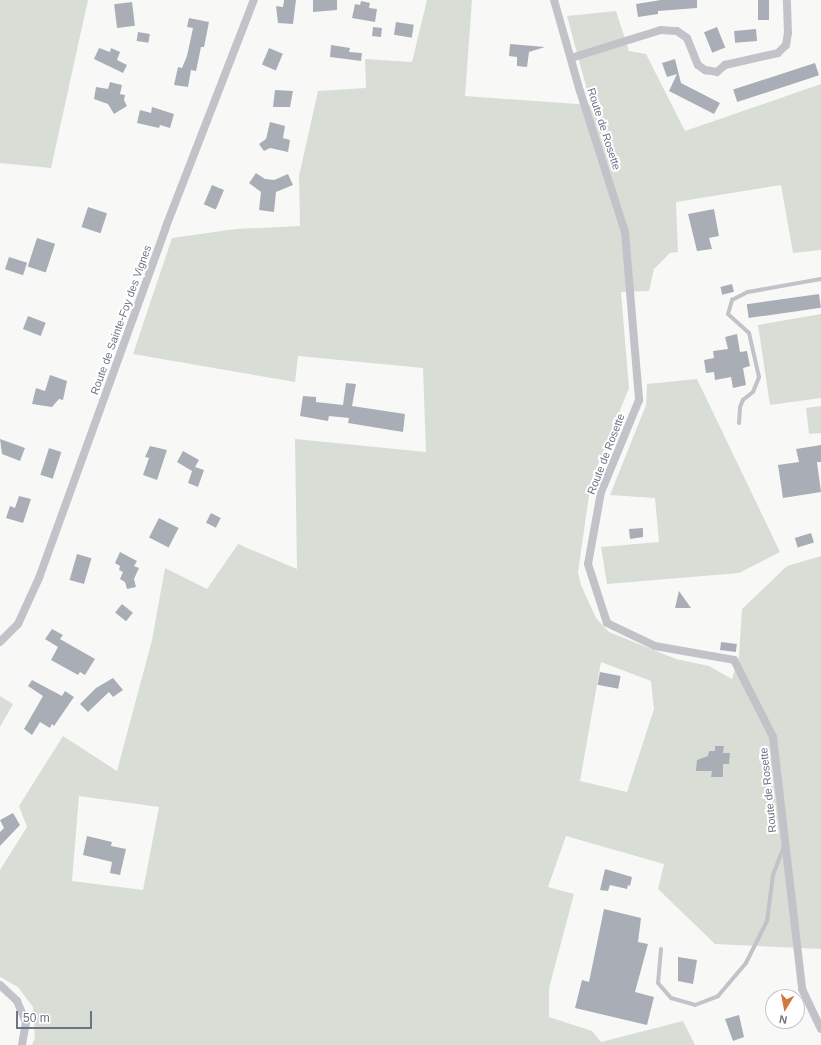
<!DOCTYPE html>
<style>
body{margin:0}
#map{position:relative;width:821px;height:1045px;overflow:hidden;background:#f8f9f7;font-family:Arial,sans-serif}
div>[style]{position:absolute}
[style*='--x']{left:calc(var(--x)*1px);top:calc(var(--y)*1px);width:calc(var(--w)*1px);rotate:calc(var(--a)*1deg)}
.green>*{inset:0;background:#d8ddd6}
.building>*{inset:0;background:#a9aeb6;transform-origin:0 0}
.service>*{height:4px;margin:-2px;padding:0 2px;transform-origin:2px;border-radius:2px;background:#c1c3c8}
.minor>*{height:8px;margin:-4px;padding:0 4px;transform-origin:4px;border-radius:4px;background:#c1c3c8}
span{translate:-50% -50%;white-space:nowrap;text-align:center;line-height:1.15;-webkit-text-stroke:4px #fff;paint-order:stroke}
.street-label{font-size:11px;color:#6b7584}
.north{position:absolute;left:765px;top:989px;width:40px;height:40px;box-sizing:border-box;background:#fff;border:1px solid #c4c8ce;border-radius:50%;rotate:190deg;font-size:11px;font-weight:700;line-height:16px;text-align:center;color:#6b7584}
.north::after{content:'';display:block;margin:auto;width:14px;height:18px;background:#d2783d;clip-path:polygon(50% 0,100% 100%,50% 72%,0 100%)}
.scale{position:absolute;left:16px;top:1011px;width:76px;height:18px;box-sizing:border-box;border:2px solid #6b7584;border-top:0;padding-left:5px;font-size:12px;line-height:14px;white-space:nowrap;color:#6b7584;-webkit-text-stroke:3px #fff;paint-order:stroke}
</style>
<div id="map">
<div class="green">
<i style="clip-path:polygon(0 0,88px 0,51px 168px,0 163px)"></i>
<i style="clip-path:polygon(evenodd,427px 0,472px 0,465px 96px,591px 105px,567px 16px,616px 11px,629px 51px,646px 54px,685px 131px,821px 84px,821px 250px,793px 253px,781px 185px,676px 202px,678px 252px,670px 253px,654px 269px,649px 291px,621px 292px,629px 388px,591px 482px,578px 572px,581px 585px,596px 618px,609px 632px,676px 659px,709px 666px,732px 679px,739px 657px,742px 609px,787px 566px,821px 556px,821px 949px,715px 944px,658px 889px,664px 864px,566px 836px,548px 887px,574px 894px,549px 988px,549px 1017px,592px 1031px,601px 1042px,683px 1021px,695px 1045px,32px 1045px,35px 1038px,33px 1007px,18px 987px,0 977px,0 870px,27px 827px,19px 806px,63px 736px,117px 771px,152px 640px,165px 568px,207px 589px,238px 544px,297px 569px,295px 439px,426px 452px,423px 368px,298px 356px,295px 382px,133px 354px,172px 238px,236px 229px,300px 226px,299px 176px,318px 91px,366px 88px,365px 59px,412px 62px,427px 0,601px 662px,651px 681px,654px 709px,627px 792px,580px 781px,601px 662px,427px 0,79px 796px,159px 807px,143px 890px,72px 881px,79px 796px)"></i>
<i style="clip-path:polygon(821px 314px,821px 398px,770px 405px,758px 325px)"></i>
<i style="clip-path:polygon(697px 379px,780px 552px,739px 573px,607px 584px,601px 547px,659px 542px,655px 498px,610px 495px,646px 405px,647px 384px)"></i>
<i style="clip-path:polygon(821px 406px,821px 433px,809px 434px,806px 408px)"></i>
<i style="clip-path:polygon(0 696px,13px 704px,0 727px)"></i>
</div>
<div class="building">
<i style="clip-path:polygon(284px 0,296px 0,293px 24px,278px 23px,276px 6px,283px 7px)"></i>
<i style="clip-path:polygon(313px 0,337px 0,337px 10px,313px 12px)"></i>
<i style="clip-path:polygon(661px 0,697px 0,697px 8px,658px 11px,658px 14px,638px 17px,636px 4px)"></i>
<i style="left:758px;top:0;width:11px;height:20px"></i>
<i style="clip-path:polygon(361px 1px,370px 3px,369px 8px,377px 9px,375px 22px,352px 18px,355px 4px,360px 5px)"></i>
<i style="left:132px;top:2px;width:24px;height:18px;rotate:83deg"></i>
<i style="clip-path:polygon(189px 18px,209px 22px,204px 47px,201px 47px,196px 71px,191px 70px,188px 87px,174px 85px,178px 67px,182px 68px,187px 56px,193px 28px,187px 27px)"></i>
<i style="left:396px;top:22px;width:18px;height:13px;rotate:9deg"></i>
<i style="left:373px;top:27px;width:9px;height:9px;rotate:6deg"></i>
<i style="left:717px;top:27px;width:22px;height:14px;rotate:68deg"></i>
<i style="left:756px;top:29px;width:12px;height:22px;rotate:85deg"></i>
<i style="left:138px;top:32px;width:12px;height:9px;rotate:9deg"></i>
<i style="clip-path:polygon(510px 44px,545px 47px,529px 52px,527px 67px,517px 66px,517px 57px,509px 56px)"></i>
<i style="clip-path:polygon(331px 45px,350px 48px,349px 52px,362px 53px,361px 61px,330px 57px)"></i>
<i style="clip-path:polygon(99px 48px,110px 52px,111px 48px,120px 52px,117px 60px,127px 65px,123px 73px,94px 59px)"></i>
<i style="left:269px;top:48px;width:15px;height:18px;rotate:23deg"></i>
<i style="clip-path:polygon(675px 59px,681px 83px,720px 103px,714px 114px,669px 91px,677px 74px,667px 77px,662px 63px)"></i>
<i style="left:815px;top:63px;width:13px;height:86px;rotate:72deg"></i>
<i style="clip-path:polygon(110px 82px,122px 85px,120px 94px,125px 95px,124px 100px,127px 106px,114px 114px,108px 104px,94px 99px,96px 87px,108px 89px)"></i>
<i style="clip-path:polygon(275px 90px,293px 91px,290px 107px,273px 107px)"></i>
<i style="clip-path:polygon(152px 107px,174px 114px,170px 128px,160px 125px,159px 128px,137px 123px,140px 110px,151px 113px)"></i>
<i style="clip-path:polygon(270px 122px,285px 126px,283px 138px,290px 140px,288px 152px,270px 148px,264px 151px,259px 144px,266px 139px)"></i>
<i style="clip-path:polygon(256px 173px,265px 179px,274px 180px,288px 174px,293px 185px,276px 192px,274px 212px,259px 210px,261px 192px,249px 183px)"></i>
<i style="left:212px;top:185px;width:13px;height:21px;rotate:23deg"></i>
<i style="left:88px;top:207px;width:20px;height:21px;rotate:18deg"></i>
<i style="clip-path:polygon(714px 209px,719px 236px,709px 238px,712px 249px,697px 251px,688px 214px)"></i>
<i style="left:37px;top:238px;width:19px;height:30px;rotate:18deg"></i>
<i style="left:9px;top:257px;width:19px;height:13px;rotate:18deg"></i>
<i style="left:732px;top:284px;width:8px;height:12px;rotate:76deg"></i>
<i style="left:819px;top:294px;width:14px;height:73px;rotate:82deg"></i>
<i style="left:28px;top:316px;width:19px;height:14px;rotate:21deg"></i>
<i style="clip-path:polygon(737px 334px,740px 352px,747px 351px,750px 366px,743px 368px,746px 385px,733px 388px,731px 377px,715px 380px,714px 372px,706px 373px,704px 360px,714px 358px,713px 351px,728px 349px,725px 337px)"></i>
<i style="clip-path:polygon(50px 375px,67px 381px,63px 400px,59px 399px,52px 407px,32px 404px,36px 388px,45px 391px)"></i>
<i style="clip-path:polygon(346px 383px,356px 384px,352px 406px,405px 414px,403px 432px,348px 423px,349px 418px,329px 416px,328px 421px,300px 416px,303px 396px,316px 397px,316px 402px,343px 405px)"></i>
<i style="clip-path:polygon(0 439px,25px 448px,20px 461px,2px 454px)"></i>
<i style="clip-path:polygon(821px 445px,821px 462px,817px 462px,821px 492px,783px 498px,778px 465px,799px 462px,796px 449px)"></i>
<i style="clip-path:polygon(150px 446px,167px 450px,157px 480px,143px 475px,149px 458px,145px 457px)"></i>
<i style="left:49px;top:448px;width:13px;height:28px;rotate:18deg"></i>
<i style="clip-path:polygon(183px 451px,199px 460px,195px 467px,204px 470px,198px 487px,188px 483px,192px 471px,177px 462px)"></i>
<i style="clip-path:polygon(19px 496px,31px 499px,23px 523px,6px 518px,10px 506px,15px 508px)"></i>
<i style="left:211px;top:513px;width:11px;height:11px;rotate:27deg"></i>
<i style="left:159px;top:518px;width:22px;height:22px;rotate:27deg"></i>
<i style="clip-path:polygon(643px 528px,643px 537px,630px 539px,629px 529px)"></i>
<i style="left:811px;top:533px;width:10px;height:17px;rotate:73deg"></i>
<i style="clip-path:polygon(120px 552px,137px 561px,134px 566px,139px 568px,134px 579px,136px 587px,127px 589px,125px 582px,120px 579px,123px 572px,119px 570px,120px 566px,115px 563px)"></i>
<i style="left:77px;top:554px;width:15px;height:27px;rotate:16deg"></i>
<i style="clip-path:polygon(679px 591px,691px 608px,675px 608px)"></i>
<i style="left:122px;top:604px;width:14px;height:11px;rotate:39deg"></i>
<i style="clip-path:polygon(52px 629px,63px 635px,60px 639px,95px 659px,85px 675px,80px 672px,78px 675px,51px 660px,58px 647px,45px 639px)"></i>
<i style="left:721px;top:642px;width:16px;height:8px;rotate:7deg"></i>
<i style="left:600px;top:672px;width:21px;height:13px;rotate:11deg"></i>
<i style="clip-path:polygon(113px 678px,123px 690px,113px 697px,109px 692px,88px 712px,80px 704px,96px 688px)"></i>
<i style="clip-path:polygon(32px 680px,62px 696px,65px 691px,74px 697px,54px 726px,52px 724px,50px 728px,40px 722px,32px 735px,24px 729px,43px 696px,28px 686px)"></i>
<i style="clip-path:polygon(715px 746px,724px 746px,723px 753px,730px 753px,729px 764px,723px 764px,723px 777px,711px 777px,712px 771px,696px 771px,697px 760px,708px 756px,709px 751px,715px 751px)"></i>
<i style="clip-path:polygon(13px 813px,20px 825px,0 846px,0 832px,4px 828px,0 820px)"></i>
<i style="clip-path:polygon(87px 836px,112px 842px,111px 846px,126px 849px,120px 875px,110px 873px,112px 862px,83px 855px)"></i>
<i style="clip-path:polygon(605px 869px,632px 877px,630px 886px,628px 885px,627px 889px,610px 885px,608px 891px,600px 890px)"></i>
<i style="clip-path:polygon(604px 909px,641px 918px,638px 942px,648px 944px,635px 992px,654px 997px,647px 1025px,575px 1008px,582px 980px,589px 982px)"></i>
<i style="clip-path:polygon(678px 957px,697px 960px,693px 984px,678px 981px)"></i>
<i style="clip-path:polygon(739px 1015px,744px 1037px,733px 1041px,725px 1019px)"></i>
</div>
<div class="service">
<i style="--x:739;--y:423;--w:16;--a:-86"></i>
<i style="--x:740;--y:407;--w:8;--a:-67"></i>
<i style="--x:743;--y:400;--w:13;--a:-39"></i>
<i style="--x:753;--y:392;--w:16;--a:-68"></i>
<i style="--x:759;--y:377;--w:45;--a:-102.8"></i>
<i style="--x:749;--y:333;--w:28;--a:-138"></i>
<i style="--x:728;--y:314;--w:15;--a:-74"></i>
<i style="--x:732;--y:300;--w:18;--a:-27"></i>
<i style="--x:748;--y:292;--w:74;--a:-10.1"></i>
<i style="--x:661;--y:949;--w:34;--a:95"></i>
<i style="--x:658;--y:983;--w:20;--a:49"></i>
<i style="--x:671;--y:998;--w:25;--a:16"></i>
<i style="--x:695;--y:1005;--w:25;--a:-21"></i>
<i style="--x:718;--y:996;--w:43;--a:-49.7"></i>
<i style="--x:746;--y:963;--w:47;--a:-63.4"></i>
<i style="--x:767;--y:921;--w:46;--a:-82.6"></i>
<i style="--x:773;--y:875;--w:31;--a:-69"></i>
</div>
<div class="minor">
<i style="--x:554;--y:0;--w:95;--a:74.1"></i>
<i style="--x:580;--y:91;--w:148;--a:72.3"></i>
<i style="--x:625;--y:232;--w:169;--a:85.2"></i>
<i style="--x:639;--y:400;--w:100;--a:112.4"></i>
<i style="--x:601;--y:492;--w:73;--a:100.2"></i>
<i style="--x:588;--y:564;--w:62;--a:72.1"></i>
<i style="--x:607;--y:623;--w:53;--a:25.6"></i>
<i style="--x:655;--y:646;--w:80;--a:10"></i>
<i style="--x:734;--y:660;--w:86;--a:63.1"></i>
<i style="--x:773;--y:737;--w:254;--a:83.4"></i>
<i style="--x:802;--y:989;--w:44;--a:64.6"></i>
<i style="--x:571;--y:58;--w:94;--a:-17.3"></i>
<i style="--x:661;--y:30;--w:16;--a:4"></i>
<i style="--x:677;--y:31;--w:12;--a:35"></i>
<i style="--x:687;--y:38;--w:29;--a:68"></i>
<i style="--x:698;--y:65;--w:9;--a:36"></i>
<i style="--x:705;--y:70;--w:12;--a:9"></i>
<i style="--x:717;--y:72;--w:11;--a:-41"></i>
<i style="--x:725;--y:65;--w:54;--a:-12.8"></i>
<i style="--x:778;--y:53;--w:11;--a:-45"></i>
<i style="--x:786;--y:45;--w:12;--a:-81"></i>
<i style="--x:788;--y:33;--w:33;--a:-92"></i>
<i style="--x:0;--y:642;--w:25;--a:-45"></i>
<i style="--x:18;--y:624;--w:51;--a:-65.5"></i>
<i style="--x:39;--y:578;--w:371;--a:-70.1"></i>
<i style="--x:165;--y:229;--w:246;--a:-68.8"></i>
<i style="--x:0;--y:985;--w:23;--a:43"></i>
<i style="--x:17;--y:1001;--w:23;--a:67"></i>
<i style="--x:26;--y:1022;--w:23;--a:100"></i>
</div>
<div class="street-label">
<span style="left:604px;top:129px;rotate:72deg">Route de Rosette</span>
<span style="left:121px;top:320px;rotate:-70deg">Route de Sainte-Foy des Vignes</span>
<span style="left:606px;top:454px;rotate:-69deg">Route de Rosette</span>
<span style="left:768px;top:790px;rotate:-96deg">Route de Rosette</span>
</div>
<div class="north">N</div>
<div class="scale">50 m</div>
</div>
